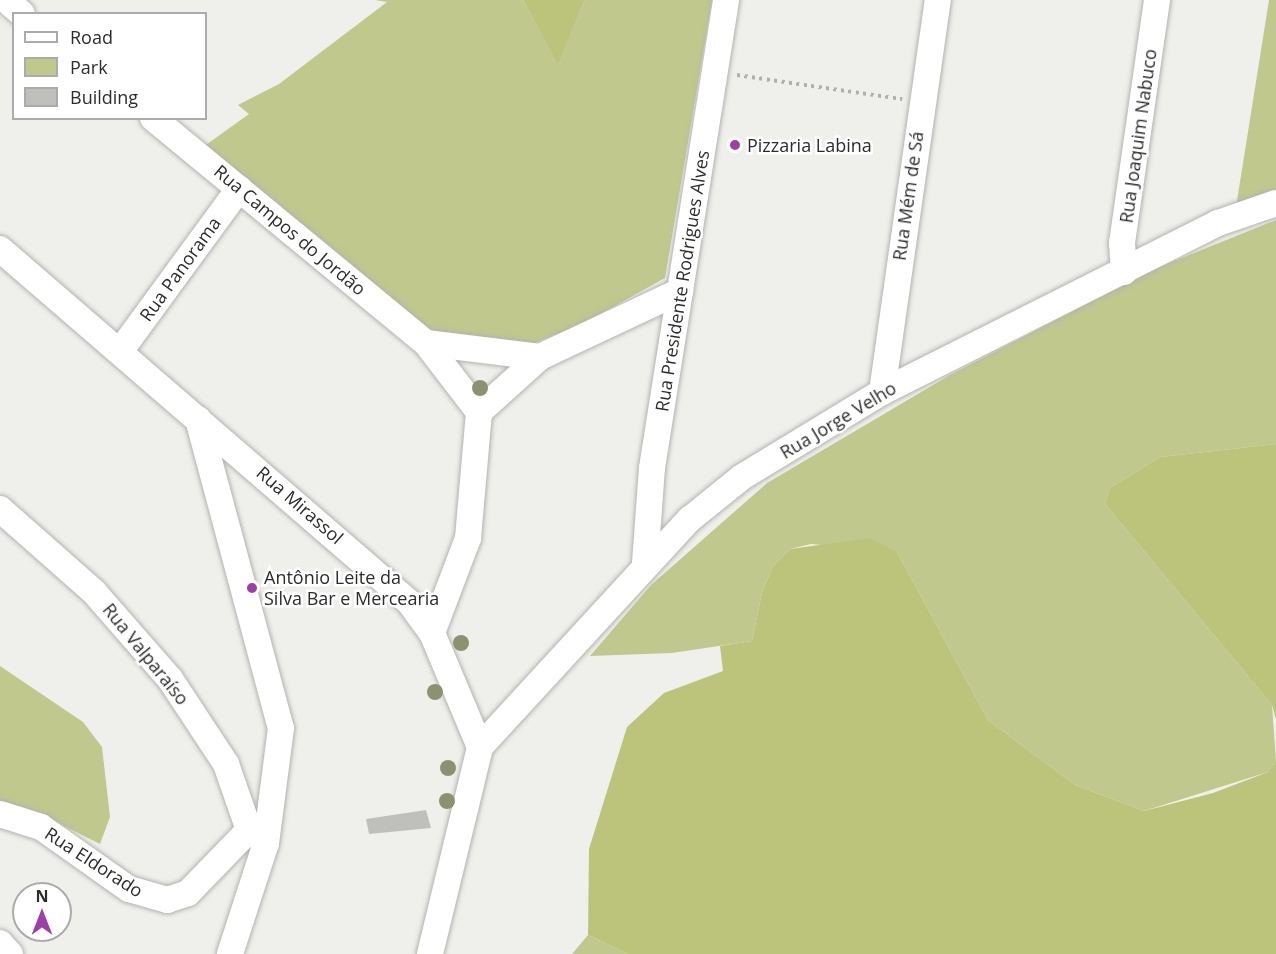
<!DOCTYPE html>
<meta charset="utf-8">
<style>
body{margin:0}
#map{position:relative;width:1276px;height:954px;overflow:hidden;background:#eff0ec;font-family:"Open Sans",sans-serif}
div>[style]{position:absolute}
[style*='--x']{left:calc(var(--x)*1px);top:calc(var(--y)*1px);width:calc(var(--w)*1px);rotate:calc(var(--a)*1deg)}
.green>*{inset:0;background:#c1c88d}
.forest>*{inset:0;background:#bcc47c}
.building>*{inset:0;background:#bfbfbc}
.path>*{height:4px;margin-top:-2px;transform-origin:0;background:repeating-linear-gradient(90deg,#afafac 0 3px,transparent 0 7.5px)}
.roads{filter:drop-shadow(0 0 2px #b2b3af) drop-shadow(0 0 2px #b2b3af)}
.minor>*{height:26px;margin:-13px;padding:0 13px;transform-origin:13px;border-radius:13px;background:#fff}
.trees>*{width:16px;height:16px;margin:-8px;border-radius:50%;background:#8e9171}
.dots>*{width:16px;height:16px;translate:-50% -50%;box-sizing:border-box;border:3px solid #fff;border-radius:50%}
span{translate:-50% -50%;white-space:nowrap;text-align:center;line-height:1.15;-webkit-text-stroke:5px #fff;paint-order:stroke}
.street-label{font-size:18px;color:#2c2c2b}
.poi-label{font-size:18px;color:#2c2c2b}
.left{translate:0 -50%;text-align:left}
.legend{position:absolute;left:12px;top:12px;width:195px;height:108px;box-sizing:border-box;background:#fff;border:2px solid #ababaa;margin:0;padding:8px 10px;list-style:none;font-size:18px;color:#2c2c2b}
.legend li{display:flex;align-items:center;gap:12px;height:30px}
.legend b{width:30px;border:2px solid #ababaa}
.north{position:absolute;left:12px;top:882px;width:60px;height:60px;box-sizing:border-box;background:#fff;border:2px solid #ababaa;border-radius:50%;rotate:0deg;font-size:16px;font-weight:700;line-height:24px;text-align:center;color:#2c2c2b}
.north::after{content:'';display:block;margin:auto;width:21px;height:27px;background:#9e3fa7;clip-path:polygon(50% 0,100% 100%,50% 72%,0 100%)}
</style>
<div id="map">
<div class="green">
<i style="clip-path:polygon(375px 0,523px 0,558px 64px,585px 0,712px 0,665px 278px,582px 324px,529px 345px,426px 343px,196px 152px,249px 114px,238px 105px,279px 84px,387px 2px)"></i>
<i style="clip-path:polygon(1269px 0,1276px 0,1276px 194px,1236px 207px)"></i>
<i style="clip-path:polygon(1276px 220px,1276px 444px,1160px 457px,1110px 488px,1105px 504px,1272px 705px,1276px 761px,1268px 772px,1144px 811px,1075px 785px,988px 720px,897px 552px,811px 544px,790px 549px,773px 566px,762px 592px,752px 641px,672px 653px,590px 656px,651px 585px,767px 483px,950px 375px,1152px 270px)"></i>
<i style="clip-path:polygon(0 666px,83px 722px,102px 747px,110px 817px,100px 844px,44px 816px,0 802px)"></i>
<i style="clip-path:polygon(588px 935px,628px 954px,572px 954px)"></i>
</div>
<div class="forest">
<i style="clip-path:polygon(523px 0,585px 0,558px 65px)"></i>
<i style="clip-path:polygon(1276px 444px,1276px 719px,1272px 705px,1105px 504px,1110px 488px,1160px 457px)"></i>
<i style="clip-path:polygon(870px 538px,897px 552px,988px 720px,1075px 785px,1144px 811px,1213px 793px,1268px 772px,1276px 761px,1276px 954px,628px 954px,588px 935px,589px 849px,627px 727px,664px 693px,723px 671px,720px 646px,752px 641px,762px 592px,773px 566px,790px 549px)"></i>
</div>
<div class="building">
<i style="clip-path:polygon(426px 810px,431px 828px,369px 834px,366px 819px)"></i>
</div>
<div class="path">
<i style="--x:737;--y:75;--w:167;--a:8.3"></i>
</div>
<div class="roads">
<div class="minor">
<i style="--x:6;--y:0;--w:21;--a:41"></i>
<i style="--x:153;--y:118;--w:354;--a:39.5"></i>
<i style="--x:426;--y:343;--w:87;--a:52.5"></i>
<i style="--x:0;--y:249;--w:542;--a:40.81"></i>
<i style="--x:410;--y:603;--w:37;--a:54"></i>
<i style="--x:432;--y:633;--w:124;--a:67.2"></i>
<i style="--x:1124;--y:272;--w:29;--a:-94"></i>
<i style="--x:1122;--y:243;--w:246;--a:-81.8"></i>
<i style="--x:426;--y:343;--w:115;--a:7"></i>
<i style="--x:121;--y:350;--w:200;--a:-53.8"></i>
<i style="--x:882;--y:392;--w:396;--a:-81.9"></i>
<i style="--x:479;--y:412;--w:82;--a:-42"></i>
<i style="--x:540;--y:357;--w:155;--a:-25.2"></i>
<i style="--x:198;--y:419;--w:320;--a:75"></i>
<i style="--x:281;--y:728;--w:116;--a:97.4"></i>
<i style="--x:266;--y:843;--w:117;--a:108"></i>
<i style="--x:0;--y:509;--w:125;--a:41.4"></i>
<i style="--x:94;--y:592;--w:116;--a:48.9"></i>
<i style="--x:170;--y:679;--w:102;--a:56.6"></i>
<i style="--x:226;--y:764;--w:70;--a:70.8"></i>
<i style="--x:645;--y:563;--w:95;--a:-85.8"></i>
<i style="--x:652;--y:468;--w:474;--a:-81"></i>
<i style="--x:432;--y:633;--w:102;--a:-69.2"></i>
<i style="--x:468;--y:538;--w:126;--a:-85"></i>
<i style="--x:0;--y:814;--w:43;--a:17.6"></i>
<i style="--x:41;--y:827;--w:108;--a:35.2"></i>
<i style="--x:129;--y:889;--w:40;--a:16"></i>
<i style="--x:167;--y:900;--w:22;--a:-18"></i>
<i style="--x:188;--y:893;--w:88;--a:-45.9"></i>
<i style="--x:249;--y:830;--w:19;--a:36"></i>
<i style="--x:0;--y:943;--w:15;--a:48"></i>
<i style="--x:430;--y:954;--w:213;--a:-76.4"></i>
<i style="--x:480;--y:747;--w:310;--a:-47.4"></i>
<i style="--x:690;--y:519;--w:67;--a:-38.9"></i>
<i style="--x:742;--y:477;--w:164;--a:-31.3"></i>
<i style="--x:882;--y:392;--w:376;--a:-26.7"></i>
<i style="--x:1218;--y:223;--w:61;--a:-19"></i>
</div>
</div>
<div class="trees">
<i style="left:480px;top:388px"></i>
<i style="left:461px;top:643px"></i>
<i style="left:435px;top:692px"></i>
<i style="left:448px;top:768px"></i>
<i style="left:447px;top:801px"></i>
</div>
<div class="dots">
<i style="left:735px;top:145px;background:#9e3fa7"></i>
<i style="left:252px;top:588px;background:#9e3fa7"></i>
</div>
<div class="street-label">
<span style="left:1138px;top:136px;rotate:-82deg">Rua Joaquim Nabuco</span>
<span style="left:908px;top:196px;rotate:-82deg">Rua Mém de Sá</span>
<span style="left:290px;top:230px;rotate:40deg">Rua Campos do Jordão</span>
<span style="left:180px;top:269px;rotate:-54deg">Rua Panorama</span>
<span style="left:682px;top:281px;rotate:-81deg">Rua Presidente Rodrigues Alves</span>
<span style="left:838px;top:420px;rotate:-31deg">Rua Jorge Velho</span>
<span style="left:300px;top:505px;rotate:41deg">Rua Mirassol</span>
<span style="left:146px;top:654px;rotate:51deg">Rua Valparaíso</span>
<span style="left:94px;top:862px;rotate:33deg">Rua Eldorado</span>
</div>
<div class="poi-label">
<span class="left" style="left:747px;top:145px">Pizzaria Labina</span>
<span class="left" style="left:264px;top:588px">Antônio Leite da<br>Silva Bar e Mercearia</span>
</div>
<ul class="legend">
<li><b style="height:8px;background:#fff"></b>Road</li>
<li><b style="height:16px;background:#c1c88d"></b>Park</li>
<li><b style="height:16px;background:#bfbfbc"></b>Building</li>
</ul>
<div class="north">N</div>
</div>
